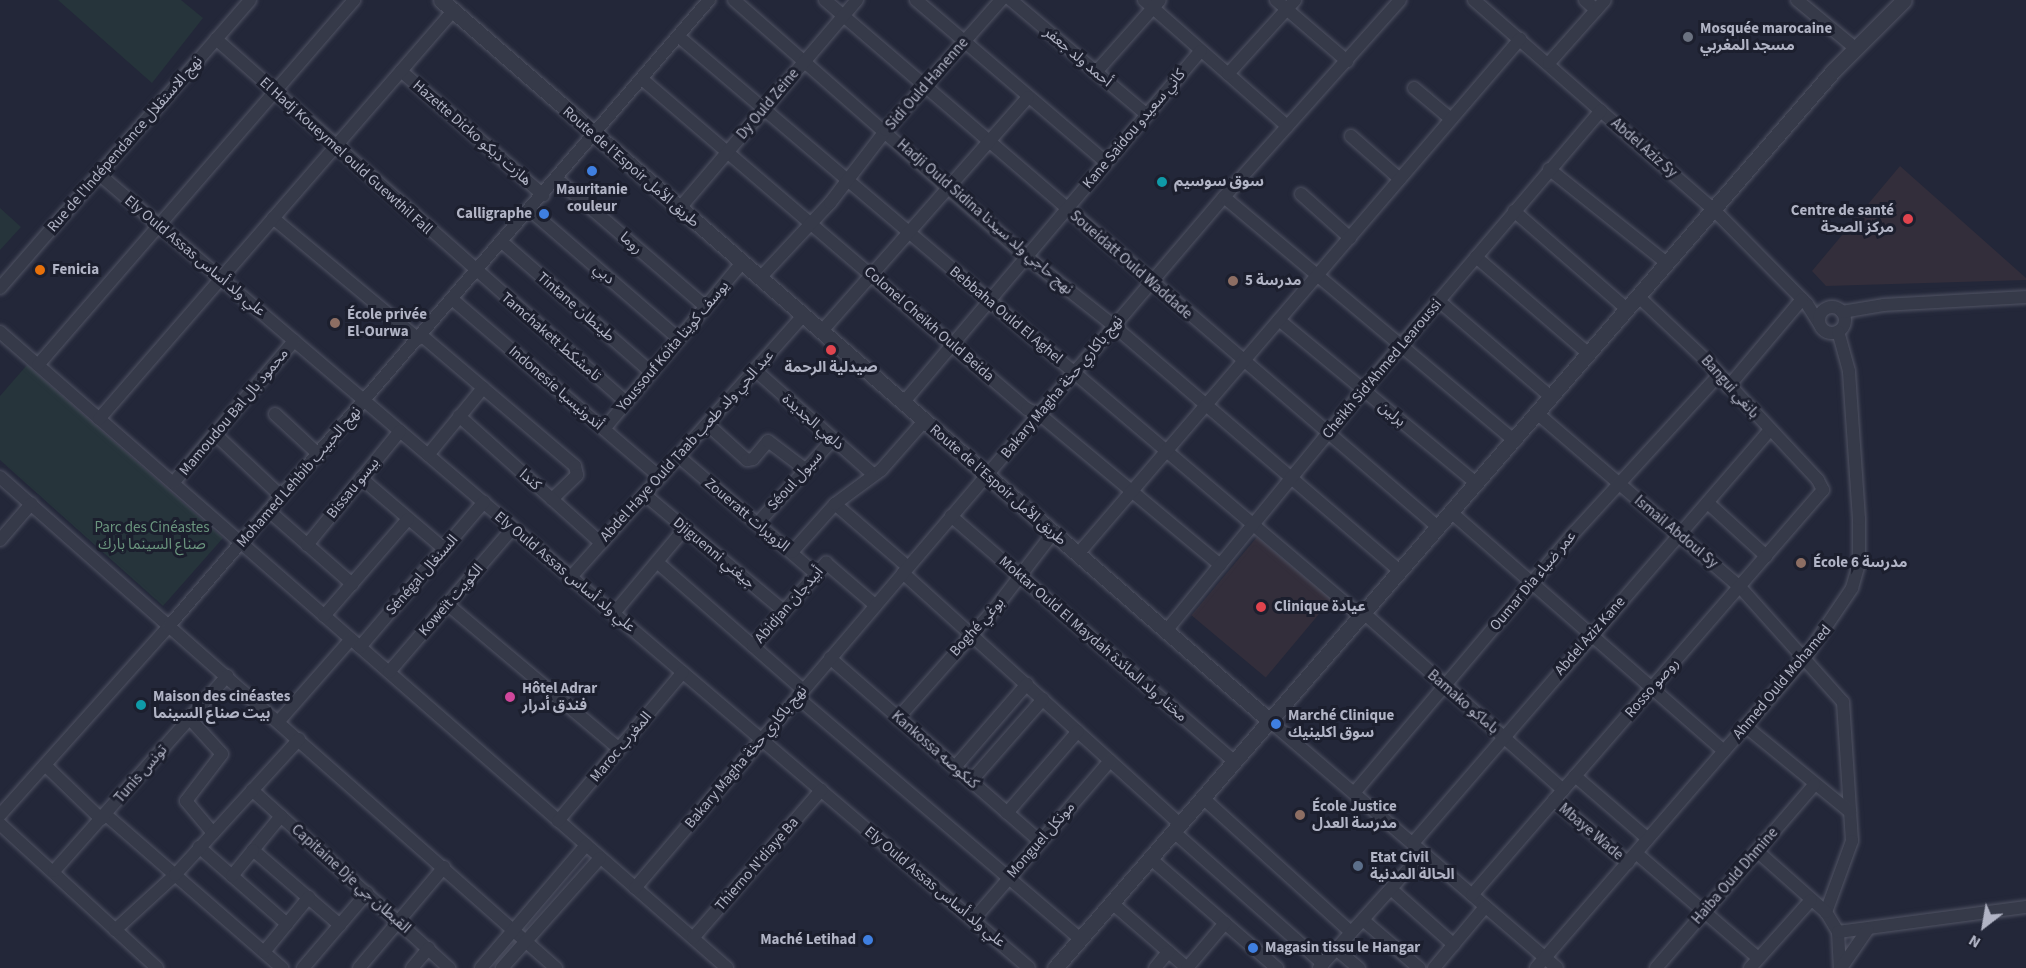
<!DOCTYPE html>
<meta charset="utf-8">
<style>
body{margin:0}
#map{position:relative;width:2026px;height:968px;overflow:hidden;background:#232739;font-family:"Source Sans 3","Noto Sans Arabic",sans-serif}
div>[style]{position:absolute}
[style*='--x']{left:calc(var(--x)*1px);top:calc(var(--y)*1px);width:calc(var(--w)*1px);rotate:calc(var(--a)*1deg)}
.medical>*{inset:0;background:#332e3b;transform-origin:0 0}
.green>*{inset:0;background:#26343b}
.roads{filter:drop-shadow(0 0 2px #515464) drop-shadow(0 0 2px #515464)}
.minor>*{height:12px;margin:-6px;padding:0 6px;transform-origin:6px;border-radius:6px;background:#363a49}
.minor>.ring{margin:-6px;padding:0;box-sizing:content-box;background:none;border:12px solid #363a49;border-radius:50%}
.tertiary>*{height:15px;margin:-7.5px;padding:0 7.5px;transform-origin:7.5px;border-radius:7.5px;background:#363a49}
.dots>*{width:16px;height:16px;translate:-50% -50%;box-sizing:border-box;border:3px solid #1c1f2e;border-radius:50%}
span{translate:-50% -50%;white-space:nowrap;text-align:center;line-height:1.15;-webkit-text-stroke:6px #1c1f2e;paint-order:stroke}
.poi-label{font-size:15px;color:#b1b4c5;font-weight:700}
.left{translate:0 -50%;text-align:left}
.right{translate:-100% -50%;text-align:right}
.street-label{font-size:15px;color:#b1b4c5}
.park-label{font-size:15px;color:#6a957e}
.north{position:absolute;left:1954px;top:896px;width:60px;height:60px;-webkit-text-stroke:4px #1c1f2e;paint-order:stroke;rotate:211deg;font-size:16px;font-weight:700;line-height:24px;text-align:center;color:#b1b4c5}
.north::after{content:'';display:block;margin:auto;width:21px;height:27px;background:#b1b4c5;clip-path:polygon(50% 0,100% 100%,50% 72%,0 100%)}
</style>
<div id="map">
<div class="medical">
<i style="clip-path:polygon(1900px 166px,2026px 278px,2026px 280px,1826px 286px,1812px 271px)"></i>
<i style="left:1257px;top:537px;width:97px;height:102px;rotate:40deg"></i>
</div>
<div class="green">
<i style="clip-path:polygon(58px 0,181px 0,203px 18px,152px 83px)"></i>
<i style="clip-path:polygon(0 208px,21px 227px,0 250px)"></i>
<i style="clip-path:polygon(27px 365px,223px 538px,163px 606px,0 460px,0 396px)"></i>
</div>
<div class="roads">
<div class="minor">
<i style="--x:734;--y:0;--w:391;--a:41.3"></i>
<i style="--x:1028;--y:258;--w:110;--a:38.3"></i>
<i style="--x:1114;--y:326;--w:378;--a:40.6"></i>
<i style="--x:825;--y:0;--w:810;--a:40.69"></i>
<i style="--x:916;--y:0;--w:250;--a:40.5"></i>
<i style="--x:1011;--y:0;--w:177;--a:40.2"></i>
<i style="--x:1144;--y:0;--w:191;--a:41.4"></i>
<i style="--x:1276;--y:0;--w:94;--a:40.7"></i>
<i style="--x:1474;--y:0;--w:320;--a:41.2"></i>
<i style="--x:1715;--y:211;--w:131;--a:45.3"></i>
<i style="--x:1807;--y:304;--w:22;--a:58"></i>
<i style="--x:1585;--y:0;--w:15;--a:42"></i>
<i style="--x:1797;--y:0;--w:75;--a:39.6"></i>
<i style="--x:678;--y:36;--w:897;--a:40.35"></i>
<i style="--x:216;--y:39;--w:548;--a:41.52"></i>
<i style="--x:1549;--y:63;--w:84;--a:-48.4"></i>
<i style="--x:401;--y:71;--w:189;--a:41.1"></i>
<i style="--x:1096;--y:72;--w:96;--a:-48.4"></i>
<i style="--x:1228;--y:74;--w:100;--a:-47.8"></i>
<i style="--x:642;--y:79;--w:507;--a:40.6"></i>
<i style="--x:1027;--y:409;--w:13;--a:23"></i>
<i style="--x:1039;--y:414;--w:236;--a:39.8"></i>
<i style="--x:1414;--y:88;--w:48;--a:40"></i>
<i style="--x:1351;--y:136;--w:65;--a:41.3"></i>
<i style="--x:1549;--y:169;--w:152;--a:38.6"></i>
<i style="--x:100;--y:175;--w:1221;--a:40.48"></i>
<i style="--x:557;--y:179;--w:196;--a:40.7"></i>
<i style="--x:1301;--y:194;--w:66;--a:41.9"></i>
<i style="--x:1224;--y:197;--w:380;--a:40"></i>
<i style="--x:679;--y:209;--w:275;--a:-49.6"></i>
<i style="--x:530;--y:210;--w:197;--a:40.9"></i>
<i style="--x:1514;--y:211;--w:151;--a:41"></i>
<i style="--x:273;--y:218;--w:189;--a:39.8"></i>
<i style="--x:502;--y:242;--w:198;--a:41.1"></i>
<i style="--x:1476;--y:257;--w:150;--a:40.7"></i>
<i style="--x:760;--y:278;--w:103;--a:-47"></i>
<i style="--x:830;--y:203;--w:92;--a:-52.5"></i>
<i style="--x:886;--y:130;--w:174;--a:-48.5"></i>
<i style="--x:0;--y:288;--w:381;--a:-49"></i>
<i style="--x:452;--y:299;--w:274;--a:40.6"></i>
<i style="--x:1439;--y:301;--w:149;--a:40.6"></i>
<i class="ring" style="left:1819px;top:307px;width:14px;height:14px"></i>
<i style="--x:1842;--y:312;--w:43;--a:-9.5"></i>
<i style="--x:1884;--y:305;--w:142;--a:-3.2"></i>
<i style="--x:1279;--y:320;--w:257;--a:39.6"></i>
<i style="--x:0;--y:332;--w:966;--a:41.18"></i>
<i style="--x:821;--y:332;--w:313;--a:-48.6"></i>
<i style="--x:421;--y:335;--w:202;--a:40.4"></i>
<i style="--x:575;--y:466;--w:9;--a:77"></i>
<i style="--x:577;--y:475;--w:35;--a:136"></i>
<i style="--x:38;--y:365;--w:483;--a:-49.1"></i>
<i style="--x:755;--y:370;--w:156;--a:41.4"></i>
<i style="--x:1728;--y:387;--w:115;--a:-49.9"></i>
<i style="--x:903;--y:403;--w:461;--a:-49.8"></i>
<i style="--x:275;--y:414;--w:59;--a:42.9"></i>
<i style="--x:1538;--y:414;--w:266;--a:40.6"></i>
<i style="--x:1740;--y:587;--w:154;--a:48.2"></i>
<i style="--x:1843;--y:702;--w:139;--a:86.3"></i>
<i style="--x:1852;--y:841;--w:76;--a:110.1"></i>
<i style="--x:1826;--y:912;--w:23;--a:59"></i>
<i style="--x:1838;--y:932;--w:36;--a:87"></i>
<i style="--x:459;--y:416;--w:191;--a:41.8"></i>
<i style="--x:99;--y:419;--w:540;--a:-49.05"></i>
<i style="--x:707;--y:424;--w:54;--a:42"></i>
<i style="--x:747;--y:460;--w:6;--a:-9"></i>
<i style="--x:753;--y:459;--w:23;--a:-50"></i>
<i style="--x:768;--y:441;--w:48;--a:37.3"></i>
<i style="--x:604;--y:429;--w:216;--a:-50.3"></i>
<i style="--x:216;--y:435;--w:89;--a:43.2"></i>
<i style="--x:428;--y:455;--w:87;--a:-50.6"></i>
<i style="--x:678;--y:456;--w:182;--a:40.5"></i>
<i style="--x:0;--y:477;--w:742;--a:41.45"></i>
<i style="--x:361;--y:478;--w:109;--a:40.5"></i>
<i style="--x:173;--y:483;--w:187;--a:-49.6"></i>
<i style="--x:644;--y:494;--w:182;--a:39.9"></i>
<i style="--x:1708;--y:503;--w:79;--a:42.4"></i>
<i style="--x:835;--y:504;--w:96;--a:40.8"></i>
<i style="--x:269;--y:511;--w:111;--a:41.3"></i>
<i style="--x:1452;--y:513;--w:361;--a:41.2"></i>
<i style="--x:951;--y:516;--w:376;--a:40.9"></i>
<i style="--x:758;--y:523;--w:113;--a:-48.2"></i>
<i style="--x:0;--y:540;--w:48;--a:-49.3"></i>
<i style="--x:307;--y:545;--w:147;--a:-50.8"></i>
<i style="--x:792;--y:552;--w:64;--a:-48.1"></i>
<i style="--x:835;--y:504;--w:57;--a:-36.5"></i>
<i style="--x:881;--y:470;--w:65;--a:-48.7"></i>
<i style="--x:1078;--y:554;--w:679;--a:-49.36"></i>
<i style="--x:657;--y:562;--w:194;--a:41.2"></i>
<i style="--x:903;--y:573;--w:375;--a:42.2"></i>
<i style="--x:571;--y:577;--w:349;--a:-48.4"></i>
<i style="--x:447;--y:604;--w:225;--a:40.1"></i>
<i style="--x:614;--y:613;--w:111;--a:-50.1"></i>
<i style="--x:1365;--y:614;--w:265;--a:41.6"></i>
<i style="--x:324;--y:616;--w:128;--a:-49.1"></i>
<i style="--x:1166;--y:631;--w:311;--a:-50.7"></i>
<i style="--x:1363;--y:390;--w:367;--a:-49.6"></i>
<i style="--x:753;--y:646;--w:111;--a:-48.7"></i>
<i style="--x:826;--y:563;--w:65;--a:40.6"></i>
<i style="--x:360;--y:647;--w:191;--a:-49.5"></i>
<i style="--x:830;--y:658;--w:279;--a:41.1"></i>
<i style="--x:389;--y:672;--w:190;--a:-49.3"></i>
<i style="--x:797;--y:697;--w:372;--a:40.5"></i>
<i style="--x:898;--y:718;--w:149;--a:-48.5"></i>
<i style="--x:997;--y:606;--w:92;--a:-52.5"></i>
<i style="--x:190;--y:719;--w:47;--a:47.6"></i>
<i style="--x:222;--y:754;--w:59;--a:127.5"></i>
<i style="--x:186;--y:801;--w:42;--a:49.8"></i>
<i style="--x:279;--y:721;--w:109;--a:-48.7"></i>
<i style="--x:1271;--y:722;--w:377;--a:40.7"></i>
<i style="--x:1745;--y:726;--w:136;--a:39.3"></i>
<i style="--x:45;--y:765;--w:78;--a:44"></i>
<i style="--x:955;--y:767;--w:110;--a:-49.1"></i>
<i style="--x:1575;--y:776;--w:96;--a:40.8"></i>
<i style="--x:971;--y:781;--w:109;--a:-48.7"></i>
<i style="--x:252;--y:790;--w:266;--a:42.1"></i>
<i style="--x:1354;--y:793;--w:341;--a:-49.8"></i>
<i style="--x:1574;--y:533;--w:214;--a:-47.5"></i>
<i style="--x:1203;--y:798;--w:200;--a:42.2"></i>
<i style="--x:1554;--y:800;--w:97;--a:40.4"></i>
<i style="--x:1007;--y:813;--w:108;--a:-49.1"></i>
<i style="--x:105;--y:814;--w:235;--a:41"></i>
<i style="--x:0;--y:815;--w:254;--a:-48.2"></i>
<i style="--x:169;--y:626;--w:827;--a:-49.22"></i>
<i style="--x:281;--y:816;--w:44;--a:129.5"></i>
<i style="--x:253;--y:850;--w:115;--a:40.8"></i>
<i style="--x:558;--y:821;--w:194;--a:-50"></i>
<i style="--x:0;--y:824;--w:213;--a:42.5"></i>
<i style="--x:1174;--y:832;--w:199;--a:41.5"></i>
<i style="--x:1413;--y:843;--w:544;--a:-49.17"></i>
<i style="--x:199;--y:847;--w:117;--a:41.2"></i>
<i style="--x:1757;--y:851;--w:92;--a:41.5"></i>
<i style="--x:1636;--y:853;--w:161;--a:40.7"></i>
<i style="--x:1151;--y:859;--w:167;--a:40.9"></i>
<i style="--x:54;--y:871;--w:261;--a:-48.4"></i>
<i style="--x:232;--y:876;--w:33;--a:-51"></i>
<i style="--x:635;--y:888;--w:908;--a:-49.56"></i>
<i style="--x:1224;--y:197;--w:264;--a:-48.2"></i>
<i style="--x:1391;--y:889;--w:84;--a:41.6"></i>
<i style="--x:1472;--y:895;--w:536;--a:-49.09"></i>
<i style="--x:1823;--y:490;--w:11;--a:-117"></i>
<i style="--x:1818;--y:480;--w:160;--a:-133"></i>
<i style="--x:1709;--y:363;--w:96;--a:-136.7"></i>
<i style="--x:1112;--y:903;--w:99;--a:40.9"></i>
<i style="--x:973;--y:920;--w:210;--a:-49.3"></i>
<i style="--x:1363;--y:920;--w:74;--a:40.6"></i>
<i style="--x:115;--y:930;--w:81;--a:-42.5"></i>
<i style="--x:175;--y:875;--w:184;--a:-47.6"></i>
<i style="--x:1838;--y:932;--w:190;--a:-7.6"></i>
<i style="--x:693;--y:938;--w:196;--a:-49.1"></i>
<i style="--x:1336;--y:949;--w:30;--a:40"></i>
<i style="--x:264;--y:952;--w:71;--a:-50.7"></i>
<i style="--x:303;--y:968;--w:99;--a:-49.5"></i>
<i style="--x:359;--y:968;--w:132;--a:-49.9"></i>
<i style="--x:412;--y:968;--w:26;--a:-50"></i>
<i style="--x:481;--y:968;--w:162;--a:-49.5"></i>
<i style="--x:502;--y:968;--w:147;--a:-48.3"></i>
<i style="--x:1155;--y:968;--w:21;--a:-51"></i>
<i style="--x:1187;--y:968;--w:59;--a:-49.8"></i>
<i style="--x:1319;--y:968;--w:155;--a:-47.9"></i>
<i style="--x:1434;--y:968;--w:80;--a:-50.1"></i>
<i style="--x:1536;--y:968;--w:409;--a:-49.1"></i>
<i style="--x:1804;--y:659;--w:86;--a:-55.9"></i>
<i style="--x:1852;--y:588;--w:25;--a:-74"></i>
<i style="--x:1859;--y:564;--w:45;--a:-90"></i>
<i style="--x:1859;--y:519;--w:148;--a:-93.9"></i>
<i style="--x:1849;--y:371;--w:41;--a:-105.4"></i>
<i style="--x:1656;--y:968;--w:242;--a:-49.2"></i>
<i style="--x:1750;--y:968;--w:91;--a:-48.1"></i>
<i style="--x:1841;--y:968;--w:47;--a:-55.3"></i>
</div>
<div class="tertiary">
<i style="--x:441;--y:0;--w:1100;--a:41.02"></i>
<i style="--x:1055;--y:968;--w:1187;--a:-49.06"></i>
<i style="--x:1833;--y:71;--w:100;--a:-45"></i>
</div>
</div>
<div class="dots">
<i style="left:1688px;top:37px;background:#6b7280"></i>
<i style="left:592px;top:171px;background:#3f7fe0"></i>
<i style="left:1162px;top:182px;background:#0f9aa8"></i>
<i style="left:544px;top:214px;background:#3f7fe0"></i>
<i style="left:1908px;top:219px;background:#e0444e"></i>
<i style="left:40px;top:270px;background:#e8710a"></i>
<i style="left:1233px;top:281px;background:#8d6e63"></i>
<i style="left:335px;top:323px;background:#8d6e63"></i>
<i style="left:831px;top:350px;background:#e0444e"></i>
<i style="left:1801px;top:563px;background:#8d6e63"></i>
<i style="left:1261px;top:607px;background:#e0444e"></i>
<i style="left:510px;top:697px;background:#d1479c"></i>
<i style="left:141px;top:705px;background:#0f9aa8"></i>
<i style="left:1276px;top:724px;background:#3f7fe0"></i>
<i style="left:1300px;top:815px;background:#8d6e63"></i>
<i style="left:1358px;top:866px;background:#5c6f8a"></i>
<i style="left:868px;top:940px;background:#3f7fe0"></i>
<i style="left:1253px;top:948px;background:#3f7fe0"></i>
</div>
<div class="poi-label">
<span class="left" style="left:1700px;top:37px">Mosquée marocaine<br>مسجد المغربي</span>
<span class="left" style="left:1174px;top:182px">سوق سوسيم</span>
<span style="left:592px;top:198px">Mauritanie<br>couleur</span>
<span class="right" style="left:1894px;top:219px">Centre de santé<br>مركز الصحة</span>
<span class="right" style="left:532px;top:214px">Calligraphe</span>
<span class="left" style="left:52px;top:270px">Fenicia</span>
<span class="left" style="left:1245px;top:281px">مدرسة 5</span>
<span class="left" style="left:347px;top:323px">École privée<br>El-Ourwa</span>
<span style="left:831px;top:368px">صيدلية الرحمة</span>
<span class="left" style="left:1813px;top:563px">École 6 مدرسة</span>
<span class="left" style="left:1274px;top:607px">Clinique عيادة</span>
<span class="left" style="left:522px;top:697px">Hôtel Adrar<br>فندق أدرار</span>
<span class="left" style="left:153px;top:705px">Maison des cinéastes<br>بيت صناع السينما</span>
<span class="left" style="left:1288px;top:724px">Marché Clinique<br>سوق اكلينيك</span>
<span class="left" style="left:1312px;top:815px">École Justice<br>مدرسة العدل</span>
<span class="left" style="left:1370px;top:866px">Etat Civil<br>الحالة المدنية</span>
<span class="right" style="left:856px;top:940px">Maché Letihad</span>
<span class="left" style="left:1265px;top:948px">Magasin tissu le Hangar</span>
</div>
<div class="street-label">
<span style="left:1078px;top:57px;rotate:40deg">أحمد ولد جعفر</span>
<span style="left:927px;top:84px;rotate:-49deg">Sidi Ould Hanenne</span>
<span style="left:768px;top:104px;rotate:-50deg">Dy Ould Zeine</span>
<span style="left:1134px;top:129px;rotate:-50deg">Kane Saidou كاني سعيدو</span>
<span style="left:472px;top:133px;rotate:41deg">Hazette Dicko هازت ديكو</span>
<span style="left:125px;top:144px;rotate:-49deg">Rue de l'Indépendance نهج الاستقلال</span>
<span style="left:1644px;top:148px;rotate:41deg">Abdel Aziz Sy</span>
<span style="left:346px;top:156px;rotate:42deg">El Hadj Koueymel ould Guewthil Fall</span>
<span style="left:631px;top:167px;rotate:41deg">Route de l’Espoir طريق الأمل</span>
<span style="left:985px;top:217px;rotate:41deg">Hadji Ould Sidina نهج حاجي ولد سيدنا</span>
<span style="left:631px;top:243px;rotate:41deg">روما</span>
<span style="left:195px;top:256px;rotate:40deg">Ely Ould Assas علي ولد أساس</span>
<span style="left:1131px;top:265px;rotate:41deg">Soueidatt Ould Waddade</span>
<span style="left:604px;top:274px;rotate:41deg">دبي</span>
<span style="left:576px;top:307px;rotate:41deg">Tintane طينطان</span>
<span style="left:1006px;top:315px;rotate:40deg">Bebbaha Ould El Aghel</span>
<span style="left:929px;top:324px;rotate:41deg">Colonel Cheikh Ould Beida</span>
<span style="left:551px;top:337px;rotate:41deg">Tamchakett تامشكط</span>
<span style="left:673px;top:346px;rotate:-50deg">Youssouf Koita يوسف كويتا</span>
<span style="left:1382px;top:369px;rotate:-50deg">Cheikh Sid'Ahmed Learoussi</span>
<span style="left:1062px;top:387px;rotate:-50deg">Bakary Magha نهج باكاري حخة</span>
<span style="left:1730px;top:387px;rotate:48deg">Bangui بانغي</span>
<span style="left:556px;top:388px;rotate:41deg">Indonesie أندونيسيا</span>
<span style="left:234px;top:412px;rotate:-50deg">Mamoudou Bal محمود بال</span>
<span style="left:1392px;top:414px;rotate:40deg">برلين</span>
<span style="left:813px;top:422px;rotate:41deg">دلهي الجديدة</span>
<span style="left:687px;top:446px;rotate:-48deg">Abdel Haye Ould Taab عبد الحي ولد طعب</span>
<span style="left:299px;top:477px;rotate:-49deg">Mohamed Lehbib نهج الحبيب</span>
<span style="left:530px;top:480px;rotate:42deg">كندا</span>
<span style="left:795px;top:481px;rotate:-48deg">Séoul سيول</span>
<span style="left:998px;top:485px;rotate:41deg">Route de l’Espoir طريق الأمل</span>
<span style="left:353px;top:488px;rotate:-51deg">Bissau بيسو</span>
<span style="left:747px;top:515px;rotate:40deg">Zoueratt الزويرات</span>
<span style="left:1676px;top:532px;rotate:40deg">Ismail Abdoul Sy</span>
<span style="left:714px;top:553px;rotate:40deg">Djiguenni جيغني</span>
<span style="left:565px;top:572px;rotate:40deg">Ely Ould Assas علي ولد أساس</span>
<span style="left:422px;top:575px;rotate:-49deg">Sénégal السنغال</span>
<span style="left:1533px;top:581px;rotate:-50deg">Oumar Dia عمر ضياء</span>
<span style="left:451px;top:600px;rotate:-49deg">Koweït الكويت</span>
<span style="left:789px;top:605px;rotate:-49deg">Abidjan أبيدجان</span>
<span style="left:977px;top:627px;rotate:-48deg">Boghé بوغي</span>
<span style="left:1590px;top:636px;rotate:-49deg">Abdel Aziz Kane</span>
<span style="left:1093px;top:639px;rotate:41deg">Moktar Ould El Maydah مختار ولد المائدة</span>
<span style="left:1782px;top:682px;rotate:-50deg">Ahmed Ould Mohamed</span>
<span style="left:1652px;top:688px;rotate:-49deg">Rosso روصو</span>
<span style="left:1463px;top:702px;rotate:41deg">Bamako باماكو</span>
<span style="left:621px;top:747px;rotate:-50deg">Maroc المغرب</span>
<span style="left:935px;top:750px;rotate:41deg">Kankossa كنكوصه</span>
<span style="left:746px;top:757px;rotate:-50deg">Bakary Magha نهج باكاري حخة</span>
<span style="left:141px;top:774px;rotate:-49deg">Tunis تونس</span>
<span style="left:1591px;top:832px;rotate:40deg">Mbaye Wade</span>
<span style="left:1041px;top:840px;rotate:-49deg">Monguel مونكل</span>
<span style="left:757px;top:864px;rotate:-49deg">Thierno N'diaye Ba</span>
<span style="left:1735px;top:876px;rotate:-49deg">Haiba Ould Dhmine</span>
<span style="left:351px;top:879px;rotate:42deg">Capitaine Dje القبطان جي</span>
<span style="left:935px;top:887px;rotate:40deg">Ely Ould Assas علي ولد أساس</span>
</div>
<div class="park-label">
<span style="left:152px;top:536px">Parc des Cinéastes<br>صناع السينما بارك</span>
</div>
<div class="north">N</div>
</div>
